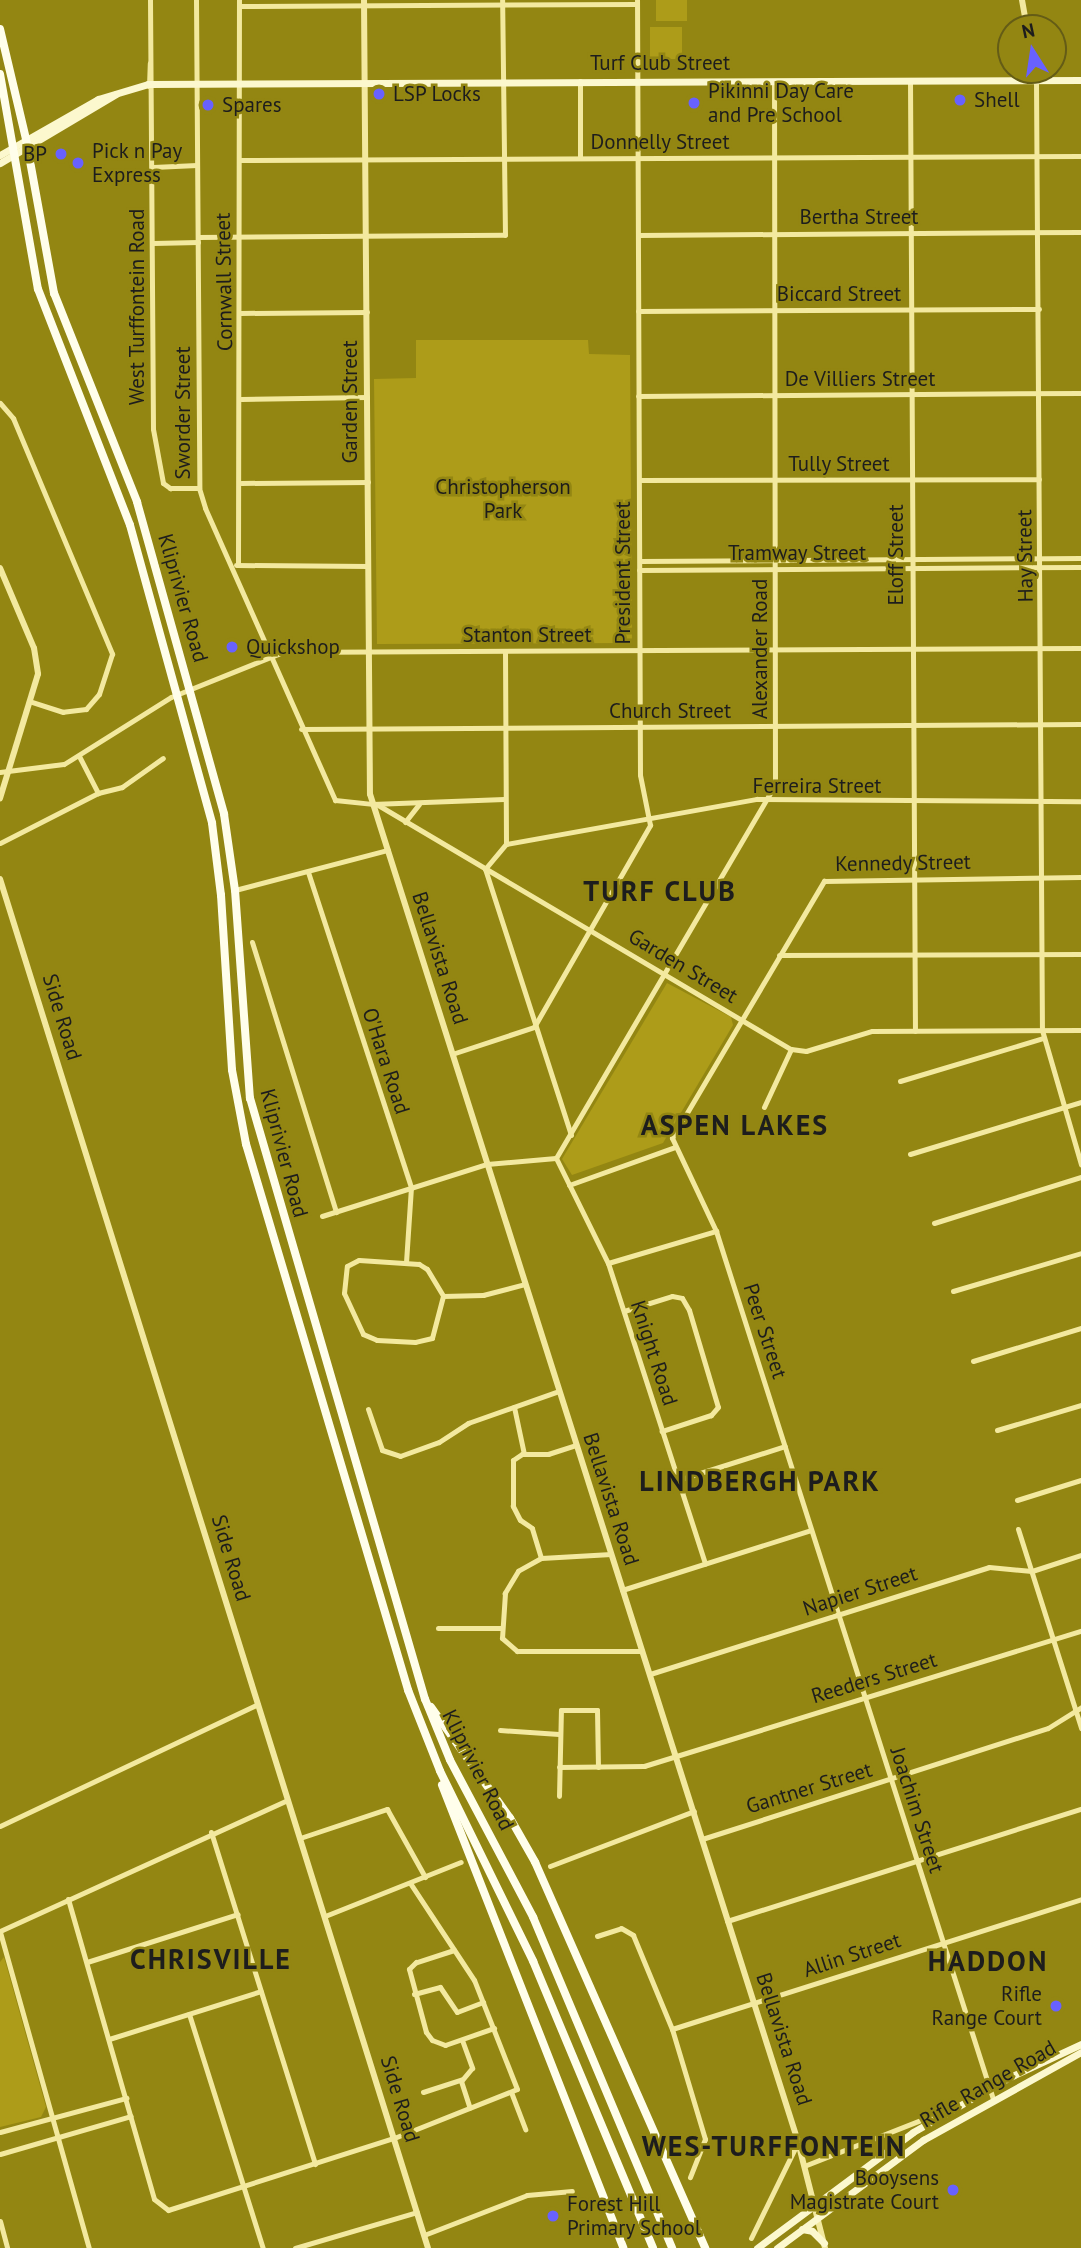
<!DOCTYPE html>
<style>
body{margin:0}
#map{position:relative;width:1081px;height:2248px;overflow:hidden;background:#938612;font-family:"PT Sans",sans-serif}
div>[style]{position:absolute}
[style*='--x']{left:calc(var(--x)*1px);top:calc(var(--y)*1px);width:calc(var(--w)*1px);rotate:calc(var(--a)*1deg)}
.green>*{inset:0;background:#ad9c19;transform-origin:0 0}
.minor>*{height:5px;margin:-2.5px;padding:0 2.5px;transform-origin:2.5px;border-radius:2.5px;background:#f3e99f}
.tertiary>*{height:6px;margin:-3px;padding:0 3px;transform-origin:3px;border-radius:3px;background:#f3e99f}
.secondary>*{height:7px;margin:-3.5px;padding:0 3.5px;transform-origin:3.5px;border-radius:3.5px;background:#fcf8ce}
.primary>*{height:8px;margin:-4px;padding:0 4px;transform-origin:4px;border-radius:4px;background:#fffeeb}
.dots>*{width:19px;height:19px;translate:-50% -50%;box-sizing:border-box;border:4px solid #938612;border-radius:50%}
span{translate:-50% -50%;white-space:nowrap;text-align:center;line-height:1.15;-webkit-text-stroke:5px #938612;paint-order:stroke}
.street-label{font-size:21px;color:#1d1d1d}
.poi-label{font-size:21px;color:#1d1d1d}
.left{translate:0 -50%;text-align:left}
.right{translate:-100% -50%;text-align:right}
.park-label{font-size:21px;color:#1d1c1a}
.district-label{font-size:28px;color:#1d1d1d;font-weight:700;letter-spacing:2px}
.north{position:absolute;left:997px;top:14px;width:70px;height:70px;box-sizing:border-box;background:#938612;border:2px solid #645c16;border-radius:50%;rotate:348deg;font-size:19px;font-weight:700;line-height:28px;text-align:center;color:#1d1d1d}
.north::after{content:'';display:block;margin:auto;width:24px;height:32px;background:#6861ff;clip-path:polygon(50% 0,100% 100%,50% 72%,0 100%)}
</style>
<div id="map">
<div class="green">
<i style="left:656px;top:0;width:31px;height:21px"></i>
<i style="left:650px;top:27px;width:32px;height:32px"></i>
<i style="clip-path:polygon(416px 340px,588px 340px,589px 354px,630px 355px,632px 643px,377px 644px,374px 379px,416px 378px)"></i>
<i style="clip-path:polygon(667px 983px,731px 1017px,733px 1025px,663px 1143px,572px 1175px,562px 1159px)"></i>
<i style="clip-path:polygon(4px 1957px,46px 2107px,41px 2117px,0 2127px,0 1962px)"></i>
</div>
<div class="minor">
<i style="--x:150;--y:0;--w:429;--a:89.6"></i>
<i style="--x:153;--y:429;--w:55;--a:79.5"></i>
<i style="--x:163;--y:483;--w:9;--a:36"></i>
<i style="--x:170;--y:488;--w:29;--a:0"></i>
<i style="--x:196;--y:0;--w:488;--a:89.6"></i>
<i style="--x:199;--y:488;--w:21;--a:73"></i>
<i style="--x:205;--y:508;--w:320;--a:66"></i>
<i style="--x:335;--y:800;--w:37;--a:6"></i>
<i style="--x:372;--y:804;--w:132;--a:-2.2"></i>
<i style="--x:239;--y:6;--w:398;--a:-0.3"></i>
<i style="--x:910;--y:80;--w:951;--a:89.7"></i>
<i style="--x:1036;--y:81;--w:949;--a:89.64"></i>
<i style="--x:1042;--y:1030;--w:140;--a:73.8"></i>
<i style="--x:149;--y:86;--w:23;--a:-88"></i>
<i style="--x:580;--y:158;--w:77;--a:-90"></i>
<i style="--x:239;--y:160;--w:842;--a:-0.27"></i>
<i style="--x:153;--y:167;--w:44;--a:-2.6"></i>
<i style="--x:638;--y:235;--w:443;--a:-0.4"></i>
<i style="--x:198;--y:237;--w:307;--a:-0.4"></i>
<i style="--x:505;--y:235;--w:235;--a:-90.7"></i>
<i style="--x:153;--y:243;--w:45;--a:-1.3"></i>
<i style="--x:638;--y:311;--w:401;--a:-0.3"></i>
<i style="--x:240;--y:313;--w:127;--a:-0.5"></i>
<i style="--x:638;--y:396;--w:443;--a:-0.4"></i>
<i style="--x:241;--y:399;--w:126;--a:-0.9"></i>
<i style="--x:0;--y:403;--w:20;--a:49"></i>
<i style="--x:13;--y:418;--w:256;--a:67.2"></i>
<i style="--x:112;--y:654;--w:42;--a:108"></i>
<i style="--x:99;--y:694;--w:20;--a:131"></i>
<i style="--x:86;--y:709;--w:23;--a:173"></i>
<i style="--x:63;--y:712;--w:33;--a:-162"></i>
<i style="--x:639;--y:480;--w:400;--a:-0.1"></i>
<i style="--x:241;--y:483;--w:127;--a:-0.5"></i>
<i style="--x:640;--y:561;--w:441;--a:-0.4"></i>
<i style="--x:238;--y:564;--w:564;--a:-89.9"></i>
<i style="--x:236;--y:565;--w:132;--a:0.4"></i>
<i style="--x:639;--y:570;--w:442;--a:-0.4"></i>
<i style="--x:505;--y:651;--w:193;--a:89.7"></i>
<i style="--x:301;--y:729;--w:780;--a:-0.37"></i>
<i style="--x:79;--y:756;--w:42;--a:62.8"></i>
<i style="--x:98;--y:793;--w:25;--a:-14"></i>
<i style="--x:122;--y:787;--w:50;--a:-35.3"></i>
<i style="--x:0;--y:772;--w:64;--a:-7.1"></i>
<i style="--x:64;--y:764;--w:126;--a:-32.1"></i>
<i style="--x:171;--y:697;--w:121;--a:-21.9"></i>
<i style="--x:283;--y:652;--w:798;--a:-0.29"></i>
<i style="--x:378;--y:805;--w:480;--a:30.6"></i>
<i style="--x:405;--y:822;--w:23;--a:-52"></i>
<i style="--x:0;--y:843;--w:110;--a:-27"></i>
<i style="--x:308;--y:872;--w:331;--a:71.9"></i>
<i style="--x:411;--y:1187;--w:75;--a:93.8"></i>
<i style="--x:235;--y:890;--w:158;--a:-14.7"></i>
<i style="--x:252;--y:942;--w:283;--a:72.7"></i>
<i style="--x:779;--y:955;--w:302;--a:-0.2"></i>
<i style="--x:452;--y:1054;--w:86;--a:-18.2"></i>
<i style="--x:534;--y:1027;--w:233;--a:-60.1"></i>
<i style="--x:650;--y:825;--w:51;--a:-101.3"></i>
<i style="--x:640;--y:775;--w:775;--a:-90.22"></i>
<i style="--x:900;--y:1081;--w:149;--a:-16.7"></i>
<i style="--x:764;--y:1107;--w:64;--a:-65"></i>
<i style="--x:791;--y:1049;--w:15;--a:8"></i>
<i style="--x:806;--y:1051;--w:69;--a:-16.9"></i>
<i style="--x:872;--y:1031;--w:209;--a:-0.3"></i>
<i style="--x:571;--y:1135;--w:280;--a:-107.9"></i>
<i style="--x:485;--y:869;--w:33;--a:-50"></i>
<i style="--x:506;--y:844;--w:255;--a:-10.2"></i>
<i style="--x:757;--y:799;--w:324;--a:0.4"></i>
<i style="--x:910;--y:1154;--w:179;--a:-16.9"></i>
<i style="--x:556;--y:1158;--w:433;--a:-59.6"></i>
<i style="--x:775;--y:785;--w:704;--a:-90.08"></i>
<i style="--x:556;--y:1158;--w:117;--a:63.7"></i>
<i style="--x:608;--y:1263;--w:316;--a:72.1"></i>
<i style="--x:569;--y:1185;--w:113;--a:-19.7"></i>
<i style="--x:322;--y:1216;--w:173;--a:-17.5"></i>
<i style="--x:487;--y:1164;--w:69;--a:-5"></i>
<i style="--x:934;--y:1223;--w:154;--a:-17.4"></i>
<i style="--x:359;--y:1260;--w:60;--a:3.8"></i>
<i style="--x:419;--y:1264;--w:9;--a:32"></i>
<i style="--x:427;--y:1269;--w:31;--a:59"></i>
<i style="--x:443;--y:1296;--w:43;--a:104.7"></i>
<i style="--x:432;--y:1338;--w:17;--a:167"></i>
<i style="--x:415;--y:1342;--w:38;--a:-177"></i>
<i style="--x:377;--y:1340;--w:15;--a:-157"></i>
<i style="--x:363;--y:1334;--w:45;--a:-114.9"></i>
<i style="--x:344;--y:1293;--w:27;--a:-84"></i>
<i style="--x:347;--y:1266;--w:13;--a:-27"></i>
<i style="--x:608;--y:1263;--w:113;--a:-16.5"></i>
<i style="--x:953;--y:1291;--w:134;--a:-16.5"></i>
<i style="--x:443;--y:1296;--w:40;--a:-1.4"></i>
<i style="--x:483;--y:1295;--w:43;--a:-14.7"></i>
<i style="--x:624;--y:1311;--w:50;--a:-17.4"></i>
<i style="--x:672;--y:1296;--w:10;--a:11"></i>
<i style="--x:682;--y:1298;--w:14;--a:60"></i>
<i style="--x:689;--y:1310;--w:101;--a:73.4"></i>
<i style="--x:718;--y:1407;--w:11;--a:131"></i>
<i style="--x:711;--y:1415;--w:52;--a:161.9"></i>
<i style="--x:973;--y:1361;--w:113;--a:-17"></i>
<i style="--x:514;--y:1407;--w:48;--a:78"></i>
<i style="--x:368;--y:1409;--w:43;--a:71.1"></i>
<i style="--x:382;--y:1450;--w:19;--a:18"></i>
<i style="--x:400;--y:1456;--w:41;--a:-19.7"></i>
<i style="--x:439;--y:1442;--w:35;--a:-33"></i>
<i style="--x:468;--y:1423;--w:96;--a:-19.4"></i>
<i style="--x:997;--y:1430;--w:88;--a:-16.6"></i>
<i style="--x:678;--y:1480;--w:112;--a:-17.6"></i>
<i style="--x:1017;--y:1500;--w:67;--a:-17.4"></i>
<i style="--x:1018;--y:1529;--w:209;--a:72.4"></i>
<i style="--x:611;--y:1554;--w:70;--a:176.7"></i>
<i style="--x:541;--y:1558;--w:26;--a:151"></i>
<i style="--x:518;--y:1571;--w:26;--a:121"></i>
<i style="--x:505;--y:1593;--w:45;--a:93.8"></i>
<i style="--x:502;--y:1638;--w:20;--a:41"></i>
<i style="--x:517;--y:1651;--w:125;--a:0"></i>
<i style="--x:541;--y:1558;--w:31;--a:-107"></i>
<i style="--x:532;--y:1528;--w:14;--a:-146"></i>
<i style="--x:520;--y:1520;--w:16;--a:-117"></i>
<i style="--x:513;--y:1506;--w:46;--a:-90"></i>
<i style="--x:513;--y:1460;--w:11;--a:-34"></i>
<i style="--x:522;--y:1454;--w:26;--a:0"></i>
<i style="--x:548;--y:1454;--w:29;--a:-18"></i>
<i style="--x:622;--y:1590;--w:198;--a:-17.6"></i>
<i style="--x:438;--y:1628;--w:63;--a:0"></i>
<i style="--x:650;--y:1674;--w:355;--a:-17.5"></i>
<i style="--x:989;--y:1567;--w:43;--a:5.3"></i>
<i style="--x:1032;--y:1571;--w:52;--a:-18.1"></i>
<i style="--x:500;--y:1730;--w:59;--a:3.9"></i>
<i style="--x:559;--y:1767;--w:85;--a:-0.7"></i>
<i style="--x:644;--y:1766;--w:457;--a:-17.2"></i>
<i style="--x:559;--y:1796;--w:86;--a:-88.7"></i>
<i style="--x:561;--y:1710;--w:36;--a:0"></i>
<i style="--x:597;--y:1710;--w:57;--a:89"></i>
<i style="--x:0;--y:1826;--w:285;--a:-25.3"></i>
<i style="--x:211;--y:1832;--w:348;--a:72.6"></i>
<i style="--x:300;--y:1838;--w:92;--a:-18.4"></i>
<i style="--x:387;--y:1809;--w:78;--a:60.8"></i>
<i style="--x:702;--y:1839;--w:363;--a:-17.8"></i>
<i style="--x:1048;--y:1728;--w:39;--a:-32"></i>
<i style="--x:550;--y:1866;--w:154;--a:-20.9"></i>
<i style="--x:68;--y:1899;--w:312;--a:74"></i>
<i style="--x:154;--y:2199;--w:18;--a:38"></i>
<i style="--x:168;--y:2210;--w:237;--a:-17.7"></i>
<i style="--x:394;--y:2138;--w:132;--a:-21.7"></i>
<i style="--x:517;--y:2089;--w:117;--a:-111.5"></i>
<i style="--x:474;--y:1980;--w:116;--a:-123.4"></i>
<i style="--x:325;--y:1916;--w:146;--a:-21.7"></i>
<i style="--x:727;--y:1921;--w:371;--a:-17.6"></i>
<i style="--x:0;--y:1931;--w:316;--a:-24.5"></i>
<i style="--x:0;--y:1932;--w:328;--a:74.3"></i>
<i style="--x:597;--y:1936;--w:25;--a:-18"></i>
<i style="--x:621;--y:1928;--w:14;--a:30"></i>
<i style="--x:633;--y:1935;--w:102;--a:67.5"></i>
<i style="--x:672;--y:2029;--w:115;--a:73.3"></i>
<i style="--x:705;--y:2139;--w:41;--a:111.5"></i>
<i style="--x:454;--y:1950;--w:40;--a:162"></i>
<i style="--x:416;--y:1962;--w:10;--a:135"></i>
<i style="--x:409;--y:1969;--w:65;--a:74.9"></i>
<i style="--x:426;--y:2032;--w:10;--a:53"></i>
<i style="--x:432;--y:2040;--w:14;--a:21"></i>
<i style="--x:445;--y:2045;--w:52;--a:-19.1"></i>
<i style="--x:87;--y:1962;--w:158;--a:-17.6"></i>
<i style="--x:414;--y:1994;--w:27;--a:-15"></i>
<i style="--x:440;--y:1987;--w:30;--a:56"></i>
<i style="--x:457;--y:2012;--w:28;--a:-21"></i>
<i style="--x:189;--y:2014;--w:245;--a:72.5"></i>
<i style="--x:672;--y:2029;--w:429;--a:-17.6"></i>
<i style="--x:109;--y:2039;--w:159;--a:-17.5"></i>
<i style="--x:462;--y:2040;--w:30;--a:70"></i>
<i style="--x:472;--y:2068;--w:17;--a:130"></i>
<i style="--x:461;--y:2081;--w:28;--a:72"></i>
<i style="--x:423;--y:2092;--w:40;--a:-18"></i>
<i style="--x:511;--y:2092;--w:40;--a:69"></i>
<i style="--x:993;--y:2099;--w:911;--a:-107.7"></i>
<i style="--x:716;--y:1231;--w:103;--a:-115.3"></i>
<i style="--x:672;--y:1138;--w:299;--a:-59.4"></i>
<i style="--x:824;--y:881;--w:257;--a:-0.9"></i>
<i style="--x:0;--y:2132;--w:131;--a:-15.1"></i>
<i style="--x:0;--y:2154;--w:136;--a:-16.2"></i>
<i style="--x:804;--y:2166;--w:158;--a:-21.5"></i>
<i style="--x:0;--y:2221;--w:28;--a:75"></i>
<i style="--x:424;--y:2235;--w:110;--a:-21.2"></i>
<i style="--x:527;--y:2195;--w:45;--a:-5.1"></i>
<i style="--x:751;--y:2238;--w:107;--a:-63.9"></i>
<i style="--x:295;--y:2248;--w:127;--a:-16.4"></i>
</div>
<div class="tertiary">
<i style="--x:364;--y:0;--w:794;--a:89.57"></i>
<i style="--x:370;--y:794;--w:1414;--a:72.38"></i>
<i style="--x:798;--y:2142;--w:109;--a:75.7"></i>
<i style="--x:1022;--y:0;--w:28;--a:80"></i>
<i style="--x:0;--y:568;--w:87;--a:67"></i>
<i style="--x:34;--y:648;--w:26;--a:81"></i>
<i style="--x:38;--y:674;--w:130;--a:107"></i>
<i style="--x:0;--y:879;--w:1434;--a:72.64"></i>
</div>
<div class="secondary">
<i style="--x:0;--y:155;--w:113;--a:-29.7"></i>
<i style="--x:98;--y:99;--w:52;--a:-16.7"></i>
<i style="--x:148;--y:84;--w:933;--a:-0.25"></i>
<i style="--x:0;--y:163;--w:135;--a:-30.7"></i>
<i style="--x:802;--y:2229;--w:10;--a:11"></i>
<i style="--x:812;--y:2231;--w:17;--a:45"></i>
<i style="--x:757;--y:2248;--w:194;--a:-36.6"></i>
<i style="--x:913;--y:2132;--w:112;--a:-29.6"></i>
<i style="--x:1010;--y:2077;--w:78;--a:-24.9"></i>
<i style="--x:777;--y:2248;--w:182;--a:-36.5"></i>
<i style="--x:923;--y:2140;--w:181;--a:-29.1"></i>
</div>
<div class="primary">
<i style="--x:0;--y:29;--w:113;--a:76.7"></i>
<i style="--x:26;--y:139;--w:157;--a:79.7"></i>
<i style="--x:54;--y:293;--w:225;--a:68.3"></i>
<i style="--x:137;--y:502;--w:324;--a:74.4"></i>
<i style="--x:224;--y:814;--w:77;--a:81.8"></i>
<i style="--x:235;--y:890;--w:209;--a:85.9"></i>
<i style="--x:250;--y:1098;--w:626;--a:73.77"></i>
<i style="--x:425;--y:1699;--w:66;--a:67.7"></i>
<i style="--x:450;--y:1760;--w:178;--a:62.1"></i>
<i style="--x:533;--y:1917;--w:359;--a:67.2"></i>
<i style="--x:0;--y:74;--w:218;--a:80"></i>
<i style="--x:38;--y:289;--w:253;--a:68.7"></i>
<i style="--x:130;--y:525;--w:309;--a:74.6"></i>
<i style="--x:212;--y:823;--w:73;--a:82.9"></i>
<i style="--x:221;--y:895;--w:175;--a:86.4"></i>
<i style="--x:232;--y:1070;--w:75;--a:79.3"></i>
<i style="--x:246;--y:1144;--w:570;--a:73.47"></i>
<i style="--x:408;--y:1690;--w:87;--a:68.4"></i>
<i style="--x:440;--y:1771;--w:212;--a:63.9"></i>
<i style="--x:533;--y:1961;--w:311;--a:67.3"></i>
<i style="--x:431;--y:1707;--w:136;--a:54.6"></i>
<i style="--x:510;--y:1818;--w:51;--a:60.4"></i>
<i style="--x:535;--y:1862;--w:422;--a:66.2"></i>
<i style="--x:442;--y:1785;--w:497;--a:68.6"></i>
</div>
<div class="dots">
<i style="left:379px;top:94px;background:#6861ff"></i>
<i style="left:960px;top:100px;background:#6861ff"></i>
<i style="left:694px;top:103px;background:#6861ff"></i>
<i style="left:208px;top:105px;background:#6861ff"></i>
<i style="left:61px;top:154px;background:#6861ff"></i>
<i style="left:78px;top:163px;background:#6861ff"></i>
<i style="left:232px;top:647px;background:#6861ff"></i>
<i style="left:1056px;top:2006px;background:#6861ff"></i>
<i style="left:953px;top:2190px;background:#6861ff"></i>
<i style="left:553px;top:2216px;background:#6861ff"></i>
</div>
<div class="street-label">
<span style="left:660px;top:63px">Turf Club Street</span>
<span style="left:660px;top:142px">Donnelly Street</span>
<span style="left:859px;top:217px">Bertha Street</span>
<span style="left:224px;top:282px;rotate:-91deg">Cornwall Street</span>
<span style="left:839px;top:294px">Biccard Street</span>
<span style="left:137px;top:307px;rotate:-90deg">West Turffontein Road</span>
<span style="left:860px;top:379px">De Villiers Street</span>
<span style="left:350px;top:402px;rotate:-90deg">Garden Street</span>
<span style="left:183px;top:413px;rotate:-90deg">Sworder Street</span>
<span style="left:839px;top:464px">Tully Street</span>
<span style="left:797px;top:553px">Tramway Street</span>
<span style="left:896px;top:555px;rotate:-90deg">Eloff Street</span>
<span style="left:1025px;top:556px;rotate:-91deg">Hay Street</span>
<span style="left:623px;top:573px;rotate:-90deg">President Street</span>
<span style="left:183px;top:598px;rotate:74deg">Kliprivier Road</span>
<span style="left:527px;top:635px">Stanton Street</span>
<span style="left:760px;top:649px;rotate:-90deg">Alexander Road</span>
<span style="left:670px;top:711px">Church Street</span>
<span style="left:817px;top:786px">Ferreira Street</span>
<span style="left:903px;top:863px;rotate:-1deg">Kennedy Street</span>
<span style="left:440px;top:958px;rotate:72deg">Bellavista Road</span>
<span style="left:683px;top:966px;rotate:31deg">Garden Street</span>
<span style="left:62px;top:1017px;rotate:73deg">Side Road</span>
<span style="left:386px;top:1061px;rotate:72deg">O'Hara Road</span>
<span style="left:284px;top:1153px;rotate:75deg">Kliprivier Road</span>
<span style="left:765px;top:1331px;rotate:72deg">Peer Street</span>
<span style="left:654px;top:1353px;rotate:72deg">Knight Road</span>
<span style="left:611px;top:1499px;rotate:72deg">Bellavista Road</span>
<span style="left:231px;top:1558px;rotate:73deg">Side Road</span>
<span style="left:860px;top:1591px;rotate:-18deg">Napier Street</span>
<span style="left:874px;top:1678px;rotate:-17deg">Reeders Street</span>
<span style="left:478px;top:1770px;rotate:63deg">Kliprivier Road</span>
<span style="left:809px;top:1788px;rotate:-17deg">Gantner Street</span>
<span style="left:917px;top:1810px;rotate:72deg">Joachim Street</span>
<span style="left:852px;top:1955px;rotate:-18deg">Allin Street</span>
<span style="left:784px;top:2039px;rotate:72deg">Bellavista Road</span>
<span style="left:988px;top:2084px;rotate:-30deg">Rifle Range Road</span>
<span style="left:400px;top:2099px;rotate:73deg">Side Road</span>
</div>
<div class="poi-label">
<span class="left" style="left:708px;top:103px">Pikinni Day Care<br>and Pre School</span>
<span class="left" style="left:393px;top:94px">LSP Locks</span>
<span class="left" style="left:974px;top:100px">Shell</span>
<span class="left" style="left:222px;top:105px">Spares</span>
<span class="left" style="left:92px;top:163px">Pick n Pay<br>Express</span>
<span class="right" style="left:47px;top:154px">BP</span>
<span class="left" style="left:246px;top:647px">Quickshop</span>
<span class="right" style="left:1042px;top:2006px">Rifle<br>Range Court</span>
<span class="right" style="left:939px;top:2190px">Booysens<br>Magistrate Court</span>
<span class="left" style="left:567px;top:2216px">Forest Hill<br>Primary School</span>
</div>
<div class="park-label">
<span style="left:503px;top:499px">Christopherson<br>Park</span>
</div>
<div class="district-label">
<span style="left:660px;top:891px">TURF CLUB</span>
<span style="left:735px;top:1125px">ASPEN LAKES</span>
<span style="left:760px;top:1481px">LINDBERGH PARK</span>
<span style="left:211px;top:1959px">CHRISVILLE</span>
<span style="left:988px;top:1961px">HADDON</span>
<span style="left:774px;top:2146px">WES-TURFFONTEIN</span>
</div>
<div class="north">N</div>
</div>
